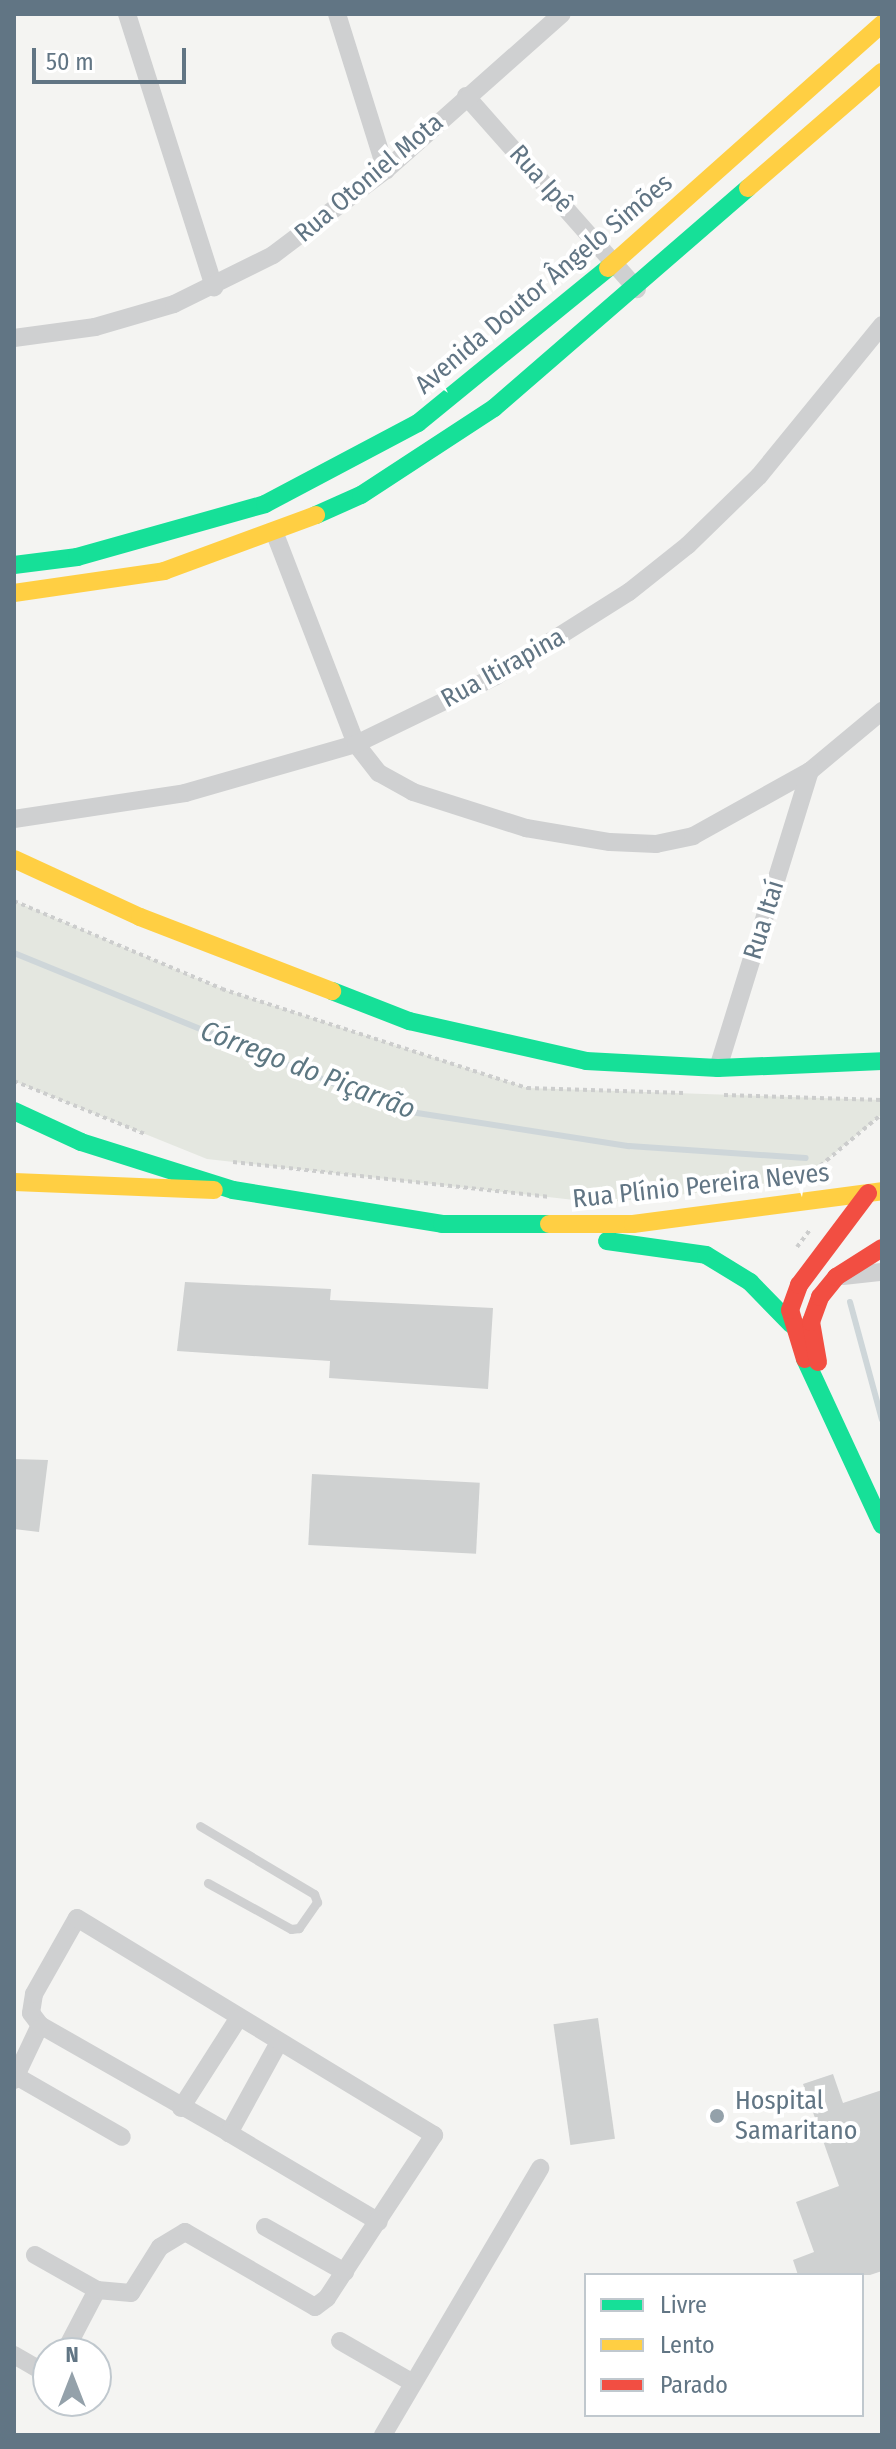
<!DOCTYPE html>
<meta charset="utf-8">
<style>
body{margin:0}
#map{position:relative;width:896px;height:2449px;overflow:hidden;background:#f4f4f2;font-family:"Fira Sans Condensed",sans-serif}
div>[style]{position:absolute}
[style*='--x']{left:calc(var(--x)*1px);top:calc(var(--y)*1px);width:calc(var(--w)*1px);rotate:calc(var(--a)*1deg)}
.green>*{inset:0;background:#e4e7e0}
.stream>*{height:6px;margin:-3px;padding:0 3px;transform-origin:3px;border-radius:3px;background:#ced6d9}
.building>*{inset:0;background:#cfd1d1;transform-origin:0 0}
.path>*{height:4px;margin-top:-2px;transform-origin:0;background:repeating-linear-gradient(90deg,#cccdcd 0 4px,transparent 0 8px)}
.lane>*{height:9px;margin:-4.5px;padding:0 4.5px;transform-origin:4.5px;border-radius:4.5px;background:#cfd0d1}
.street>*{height:18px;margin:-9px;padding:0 9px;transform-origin:9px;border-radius:9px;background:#cfd0d1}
.fast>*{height:18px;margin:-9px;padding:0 9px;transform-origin:9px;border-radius:9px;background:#16e098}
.slow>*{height:18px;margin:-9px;padding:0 9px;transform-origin:9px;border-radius:9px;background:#ffcf43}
.jam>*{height:18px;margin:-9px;padding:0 9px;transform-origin:9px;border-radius:9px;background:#f24e42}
.dots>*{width:22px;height:22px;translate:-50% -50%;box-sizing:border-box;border:4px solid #fff;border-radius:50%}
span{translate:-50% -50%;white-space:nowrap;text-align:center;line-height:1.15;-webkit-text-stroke:8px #fff;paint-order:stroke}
.street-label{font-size:26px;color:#617584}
.poi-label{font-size:26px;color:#617584}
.left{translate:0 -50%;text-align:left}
.water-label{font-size:28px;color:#5d7782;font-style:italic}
.frame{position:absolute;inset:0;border:16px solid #617584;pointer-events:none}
.legend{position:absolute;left:584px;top:2273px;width:280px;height:144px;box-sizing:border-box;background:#fff;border:2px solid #c0c8ce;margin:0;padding:10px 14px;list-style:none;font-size:24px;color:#617584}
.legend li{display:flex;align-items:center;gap:16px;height:40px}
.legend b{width:40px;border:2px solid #c0c8ce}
.north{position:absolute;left:32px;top:2337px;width:80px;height:80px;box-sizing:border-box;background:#fff;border:2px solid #c0c8ce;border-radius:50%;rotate:0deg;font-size:22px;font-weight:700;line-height:32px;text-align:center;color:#617584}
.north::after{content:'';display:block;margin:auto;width:28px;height:36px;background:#94a1aa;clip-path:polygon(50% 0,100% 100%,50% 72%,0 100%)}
.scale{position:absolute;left:32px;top:48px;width:154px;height:36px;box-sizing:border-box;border:4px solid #617584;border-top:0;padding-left:10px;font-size:24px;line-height:28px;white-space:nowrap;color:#617584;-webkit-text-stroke:6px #fff;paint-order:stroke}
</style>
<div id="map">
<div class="green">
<i style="clip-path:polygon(14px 901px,222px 989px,527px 1088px,882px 1100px,882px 1114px,800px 1182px,601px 1203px,207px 1159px,14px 1081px)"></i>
</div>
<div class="stream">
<i style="--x:14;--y:953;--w:415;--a:22.2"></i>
<i style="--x:398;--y:1110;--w:234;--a:8.9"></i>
<i style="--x:629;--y:1146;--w:177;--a:3.9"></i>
<i style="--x:850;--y:1302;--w:122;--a:74.8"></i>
</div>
<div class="building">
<i style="clip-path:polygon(185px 1282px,331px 1289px,330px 1300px,493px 1308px,488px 1389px,329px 1378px,330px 1361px,177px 1351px)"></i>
<i style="clip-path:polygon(14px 1459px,48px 1460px,39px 1532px,14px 1529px)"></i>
<i style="left:312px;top:1474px;width:168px;height:71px;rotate:3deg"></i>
<i style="left:598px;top:2018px;width:122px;height:45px;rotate:82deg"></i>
<i style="clip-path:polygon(833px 2074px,843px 2103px,882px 2090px,882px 2271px,870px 2275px,798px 2275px,793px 2260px,814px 2252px,796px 2202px,839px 2186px,803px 2084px)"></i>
</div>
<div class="path">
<i style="--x:14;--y:901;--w:226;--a:22.9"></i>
<i style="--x:222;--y:989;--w:321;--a:18"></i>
<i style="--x:527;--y:1088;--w:157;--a:1.8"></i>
<i style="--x:14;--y:1081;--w:141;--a:22"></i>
<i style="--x:724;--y:1095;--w:158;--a:1.8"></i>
<i style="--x:233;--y:1162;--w:319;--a:6.3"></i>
<i style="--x:808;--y:1176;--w:97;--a:-40"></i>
<i style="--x:797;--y:1247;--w:21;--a:-53"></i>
</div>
<div class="lane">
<i style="--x:200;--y:1826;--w:133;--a:30.8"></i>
<i style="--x:314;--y:1894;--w:9;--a:69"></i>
<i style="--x:317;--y:1902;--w:32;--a:125"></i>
<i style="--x:299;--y:1928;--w:8;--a:173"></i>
<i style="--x:291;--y:1929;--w:95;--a:-151"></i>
</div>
<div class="street">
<i style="--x:127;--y:14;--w:287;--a:72.3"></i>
<i style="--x:337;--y:14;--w:164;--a:72.6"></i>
<i style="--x:466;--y:96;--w:258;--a:48.5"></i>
<i style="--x:14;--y:338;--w:82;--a:-7.7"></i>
<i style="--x:95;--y:327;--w:82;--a:-16.2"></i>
<i style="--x:174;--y:304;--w:110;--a:-26.3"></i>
<i style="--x:273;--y:255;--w:141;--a:-37"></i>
<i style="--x:386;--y:170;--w:235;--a:-41.6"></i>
<i style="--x:275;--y:534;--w:225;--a:68.9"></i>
<i style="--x:356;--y:744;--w:37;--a:52"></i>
<i style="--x:379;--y:773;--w:39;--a:29"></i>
<i style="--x:413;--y:792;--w:119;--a:17.7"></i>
<i style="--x:526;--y:828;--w:85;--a:9.5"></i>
<i style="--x:610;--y:842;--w:46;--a:2.5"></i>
<i style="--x:656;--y:844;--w:38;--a:-12"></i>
<i style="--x:693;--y:836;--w:134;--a:-29.1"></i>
<i style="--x:810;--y:771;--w:94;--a:-39.8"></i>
<i style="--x:14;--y:819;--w:173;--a:-8.6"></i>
<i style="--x:185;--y:793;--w:178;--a:-16"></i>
<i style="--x:356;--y:744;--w:156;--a:-25.9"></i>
<i style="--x:496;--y:676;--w:157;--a:-32.3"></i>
<i style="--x:629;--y:592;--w:75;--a:-38.5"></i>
<i style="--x:688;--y:545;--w:99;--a:-44.2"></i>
<i style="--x:759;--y:476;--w:195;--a:-50.8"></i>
<i style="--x:718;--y:1068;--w:311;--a:-72.8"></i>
<i style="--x:843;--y:1276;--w:39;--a:-6"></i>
<i style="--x:40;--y:2025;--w:218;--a:29.7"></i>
<i style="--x:278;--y:2044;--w:102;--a:118.8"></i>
<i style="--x:229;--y:2133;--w:174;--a:30.7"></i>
<i style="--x:16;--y:2076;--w:122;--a:29.9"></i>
<i style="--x:14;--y:2080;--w:61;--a:-64.7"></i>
<i style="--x:40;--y:2025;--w:15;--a:-127"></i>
<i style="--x:31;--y:2013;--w:19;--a:-81"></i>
<i style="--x:34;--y:1994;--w:87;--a:-60.5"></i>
<i style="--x:77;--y:1918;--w:418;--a:31.3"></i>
<i style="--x:434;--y:2135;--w:195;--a:123.3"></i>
<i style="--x:327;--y:2298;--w:15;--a:143"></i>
<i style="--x:315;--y:2307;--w:150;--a:-150"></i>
<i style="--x:185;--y:2232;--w:29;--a:149"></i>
<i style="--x:160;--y:2247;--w:54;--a:122.2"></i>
<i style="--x:131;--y:2293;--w:34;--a:-175"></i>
<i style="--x:97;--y:2290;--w:71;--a:117.6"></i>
<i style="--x:181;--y:2108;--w:106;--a:-57.4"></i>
<i style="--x:265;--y:2227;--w:92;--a:29.4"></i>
<i style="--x:35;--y:2255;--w:71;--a:29.4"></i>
<i style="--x:340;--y:2341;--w:84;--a:29.9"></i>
<i style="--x:14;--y:2355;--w:24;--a:30"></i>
<i style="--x:35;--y:2367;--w:13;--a:-4"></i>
<i style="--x:383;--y:2435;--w:310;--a:-59.5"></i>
</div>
<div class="fast">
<i style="--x:316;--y:515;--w:49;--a:-24"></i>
<i style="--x:361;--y:495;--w:159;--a:-33.2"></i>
<i style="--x:494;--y:408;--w:336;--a:-40.9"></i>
<i style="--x:14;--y:565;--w:64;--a:-7.2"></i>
<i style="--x:77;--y:557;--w:195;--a:-15.7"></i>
<i style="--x:265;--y:504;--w:173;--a:-27.9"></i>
<i style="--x:418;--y:423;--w:245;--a:-39.2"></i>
<i style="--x:332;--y:991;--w:83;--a:21.3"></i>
<i style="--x:409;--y:1021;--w:181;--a:12.7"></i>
<i style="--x:586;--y:1061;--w:132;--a:3"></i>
<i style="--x:718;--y:1068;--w:164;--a:-2.4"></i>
<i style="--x:14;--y:1111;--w:74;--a:24.8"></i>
<i style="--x:81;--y:1142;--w:159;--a:17.5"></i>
<i style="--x:233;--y:1190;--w:212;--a:9.2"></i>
<i style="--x:442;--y:1224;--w:107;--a:0"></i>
<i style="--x:607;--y:1241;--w:100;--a:8"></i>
<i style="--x:706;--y:1255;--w:52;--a:31.5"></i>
<i style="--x:750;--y:1282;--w:59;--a:45.7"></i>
<i style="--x:805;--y:1359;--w:183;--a:65.1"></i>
</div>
<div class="slow">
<i style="--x:748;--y:188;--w:177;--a:-40.9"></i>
<i style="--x:608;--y:268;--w:367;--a:-41.7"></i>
<i style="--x:14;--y:593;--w:152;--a:-8.3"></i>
<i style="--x:164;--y:571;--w:162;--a:-20.2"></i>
<i style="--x:14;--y:859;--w:139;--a:24.7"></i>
<i style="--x:140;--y:917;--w:206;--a:21.1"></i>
<i style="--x:14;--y:1182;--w:200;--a:2.3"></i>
<i style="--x:549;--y:1224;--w:84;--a:0"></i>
<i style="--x:633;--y:1224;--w:251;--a:-7.5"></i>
</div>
<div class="jam">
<i style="--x:805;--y:1359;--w:51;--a:-107"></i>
<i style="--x:790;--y:1310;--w:27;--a:-70"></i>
<i style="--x:799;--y:1285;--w:115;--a:-53.1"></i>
<i style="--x:818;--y:1362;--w:41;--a:-99.9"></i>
<i style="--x:811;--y:1322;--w:27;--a:-70"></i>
<i style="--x:820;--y:1297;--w:26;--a:-51"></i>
<i style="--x:836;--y:1277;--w:54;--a:-32.2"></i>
</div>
<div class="dots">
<i style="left:717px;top:2116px;background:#94a1aa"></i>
</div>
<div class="street-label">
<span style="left:369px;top:178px;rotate:-40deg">Rua Otoniel Mota</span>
<span style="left:541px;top:179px;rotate:48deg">Rua Ipê</span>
<span style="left:544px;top:284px;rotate:-40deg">Avenida Doutor Ângelo Simões</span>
<span style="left:503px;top:668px;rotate:-29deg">Rua Itirapina</span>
<span style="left:764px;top:920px;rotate:-73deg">Rua Itaí</span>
<span style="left:701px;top:1186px;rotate:-6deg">Rua Plínio Pereira Neves</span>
</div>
<div class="poi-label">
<span class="left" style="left:735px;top:2116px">Hospital<br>Samaritano</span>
</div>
<div class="water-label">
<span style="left:308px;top:1070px;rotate:21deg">Córrego do Piçarrão</span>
</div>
<div class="frame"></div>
<ul class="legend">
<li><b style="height:10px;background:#16e098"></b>Livre</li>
<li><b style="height:10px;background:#ffcf43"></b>Lento</li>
<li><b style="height:10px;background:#f24e42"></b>Parado</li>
</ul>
<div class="north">N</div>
<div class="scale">50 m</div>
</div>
